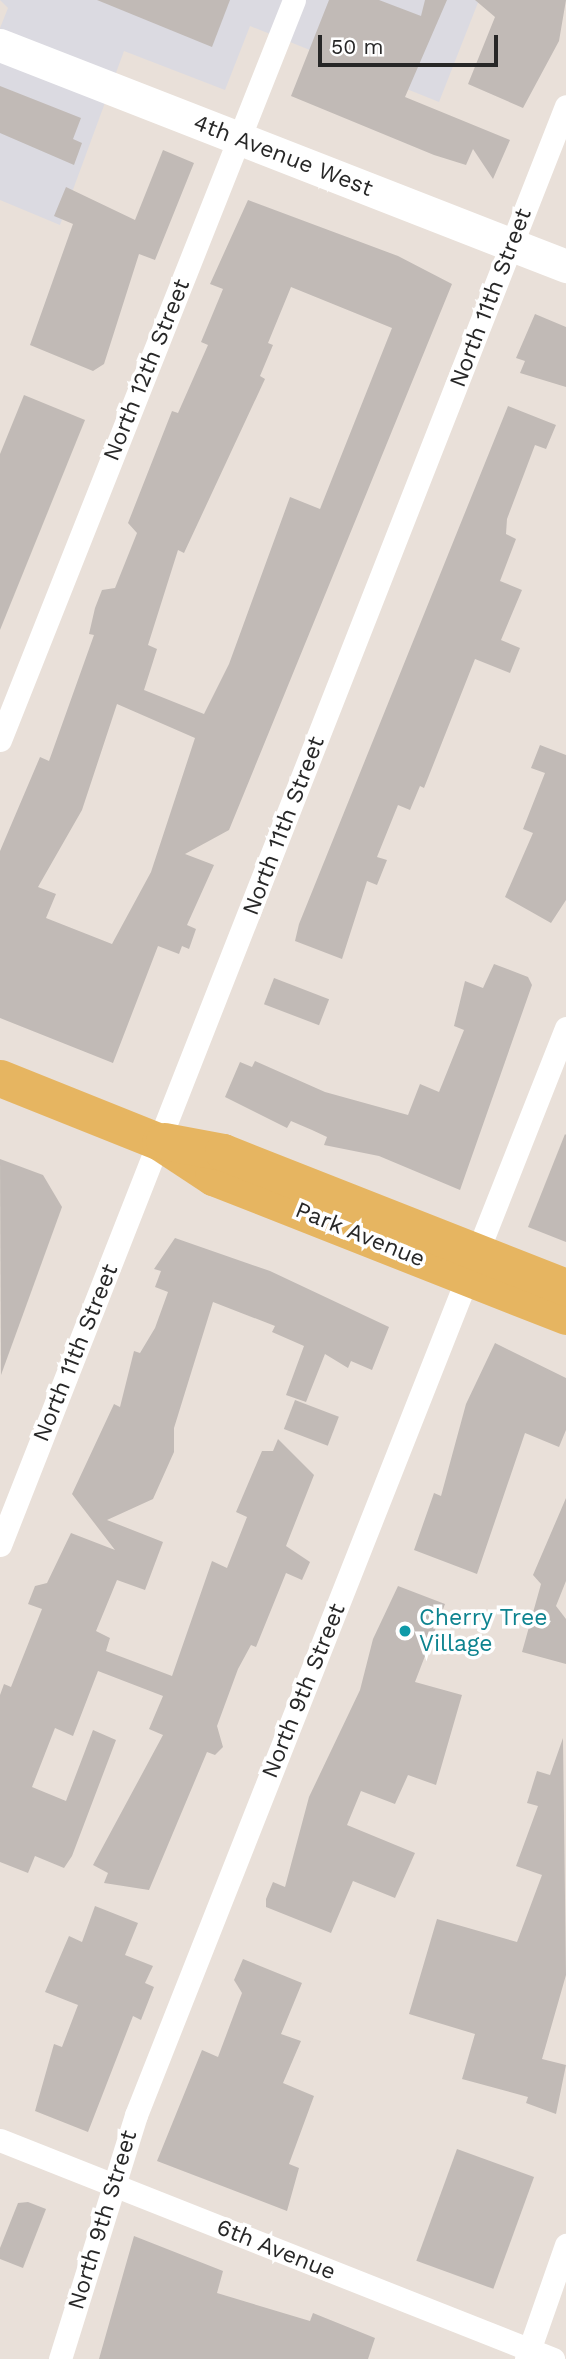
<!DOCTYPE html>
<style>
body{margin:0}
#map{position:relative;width:566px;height:2359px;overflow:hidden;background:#e9e0d9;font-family:"Work Sans",sans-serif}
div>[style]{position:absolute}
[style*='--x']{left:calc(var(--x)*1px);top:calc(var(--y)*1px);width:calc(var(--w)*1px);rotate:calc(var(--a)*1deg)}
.industrial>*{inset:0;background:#dbdae1}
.building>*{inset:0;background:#c1bab6;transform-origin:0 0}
.street>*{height:23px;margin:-11.5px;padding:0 11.5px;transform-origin:11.5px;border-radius:11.5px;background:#fff}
.secondary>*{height:33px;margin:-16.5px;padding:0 16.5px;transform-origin:16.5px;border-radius:16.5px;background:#fff}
.primary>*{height:37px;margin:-18.5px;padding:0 18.5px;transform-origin:18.5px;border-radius:18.5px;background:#e6b561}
.dots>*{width:19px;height:19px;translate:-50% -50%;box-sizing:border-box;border:4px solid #fff;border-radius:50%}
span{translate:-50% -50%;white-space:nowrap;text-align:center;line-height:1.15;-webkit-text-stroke:7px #fff;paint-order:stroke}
.street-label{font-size:23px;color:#272727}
.culture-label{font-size:23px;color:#0d838f}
.left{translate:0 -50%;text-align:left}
.scale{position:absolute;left:318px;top:35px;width:180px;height:32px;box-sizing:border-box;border:4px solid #272727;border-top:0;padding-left:9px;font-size:21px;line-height:24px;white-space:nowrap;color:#272727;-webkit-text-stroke:5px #fff;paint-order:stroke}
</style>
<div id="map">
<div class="industrial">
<i style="clip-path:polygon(0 0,479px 0,439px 102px,250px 26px,225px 90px,124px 51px,60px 225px,0 200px,0 28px,8px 8px)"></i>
</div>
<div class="building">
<i style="clip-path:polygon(97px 0,230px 0,212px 47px)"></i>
<i style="clip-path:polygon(329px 0,379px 0,421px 16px,425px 0,447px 0,405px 97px,510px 140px,493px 179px,473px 149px,466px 165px,434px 155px,291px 96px)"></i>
<i style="clip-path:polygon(475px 0,566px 0,559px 41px,523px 108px,468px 84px,495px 17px)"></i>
<i style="clip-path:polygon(0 86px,81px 118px,73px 139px,82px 143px,74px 165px,0 133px)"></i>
<i style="clip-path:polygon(163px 150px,194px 163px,155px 260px,139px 254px,104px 364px,93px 371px,30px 345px,73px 224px,54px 216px,66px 187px,135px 220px)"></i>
<i style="clip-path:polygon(evenodd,248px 200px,398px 256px,452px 284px,229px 830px,185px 854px,214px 865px,187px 925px,196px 929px,189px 949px,182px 946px,179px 954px,158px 946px,113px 1063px,0 1018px,0 851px,40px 757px,49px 761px,94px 635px,89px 634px,95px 608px,102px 590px,115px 588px,137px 533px,128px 523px,172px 411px,178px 413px,208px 345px,201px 342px,223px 289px,210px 284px,248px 200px,291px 287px,392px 328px,320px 509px,290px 497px,229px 664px,204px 714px,144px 690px,157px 649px,148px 645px,178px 550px,184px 553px,265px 379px,260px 376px,273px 345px,268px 343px,291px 287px,248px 200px,117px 704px,195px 738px,151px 872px,112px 944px,46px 918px,56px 894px,38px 887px,82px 810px,117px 704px)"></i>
<i style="clip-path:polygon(535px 314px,566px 327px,566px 387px,520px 373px,525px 361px,516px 358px)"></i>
<i style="clip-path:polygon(24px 395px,85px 420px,0 630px,0 454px)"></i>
<i style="clip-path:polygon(508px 406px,556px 425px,546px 449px,535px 445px,507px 519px,506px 534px,516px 539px,500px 581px,522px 590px,501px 640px,520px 648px,510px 673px,475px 659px,424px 788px,420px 786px,410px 810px,398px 805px,377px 857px,387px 860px,377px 885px,367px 881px,342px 959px,295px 941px,299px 924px)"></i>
<i style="clip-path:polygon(540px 745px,566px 755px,566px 900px,551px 923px,505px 897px,533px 833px,523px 829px,545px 773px,531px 768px)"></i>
<i style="clip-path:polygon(494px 964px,528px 977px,532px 985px,460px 1190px,379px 1156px,324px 1145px,327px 1137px,312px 1130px,291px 1121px,287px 1128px,225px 1097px,240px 1062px,252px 1067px,255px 1061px,325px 1092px,408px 1115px,420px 1084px,439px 1092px,464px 1030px,454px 1026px,465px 981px,483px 988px)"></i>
<i style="left:274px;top:978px;width:59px;height:28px;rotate:21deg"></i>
<i style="clip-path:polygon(565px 1134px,566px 1135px,566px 1242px,528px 1227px)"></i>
<i style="clip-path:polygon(0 1159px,43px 1175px,62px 1207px,1px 1375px)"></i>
<i style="clip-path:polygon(175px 1238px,270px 1271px,389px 1327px,372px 1370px,351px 1361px,348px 1368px,325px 1354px,306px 1402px,286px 1395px,304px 1346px,272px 1332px,275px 1326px,213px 1302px,174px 1428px,174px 1452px,153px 1499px,107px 1520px,163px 1542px,145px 1590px,117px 1580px,96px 1631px,110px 1638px,106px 1651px,172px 1676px,212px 1561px,227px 1568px,247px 1517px,236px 1512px,262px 1451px,273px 1451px,278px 1439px,314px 1475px,286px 1546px,310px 1562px,302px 1580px,286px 1573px,256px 1647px,251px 1645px,238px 1669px,217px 1726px,223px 1747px,215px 1755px,207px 1752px,149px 1890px,104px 1883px,108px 1873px,93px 1865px,163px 1735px,149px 1729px,163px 1696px,98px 1671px,73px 1736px,55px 1728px,32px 1787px,66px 1801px,93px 1730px,116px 1740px,72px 1856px,64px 1868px,35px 1856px,28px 1873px,0 1862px,0 1695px,4px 1684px,11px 1687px,42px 1609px,28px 1604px,35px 1586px,47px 1583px,71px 1533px,115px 1550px,72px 1494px,114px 1404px,120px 1407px,134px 1351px,140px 1353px,155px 1328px,168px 1292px,155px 1287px,161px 1271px,154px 1269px)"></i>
<i style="clip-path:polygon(495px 1343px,566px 1378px,566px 1430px,559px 1447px,525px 1433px,477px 1574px,414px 1550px,434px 1493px,441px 1496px,466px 1404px)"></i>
<i style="left:295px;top:1400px;width:47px;height:31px;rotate:21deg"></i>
<i style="clip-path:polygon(566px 1498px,566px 1581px,556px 1606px,566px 1619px,566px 1664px,522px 1652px,541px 1584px,533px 1575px)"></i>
<i style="clip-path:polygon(398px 1586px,445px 1604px,415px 1682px,462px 1695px,436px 1785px,408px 1775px,395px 1804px,361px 1791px,347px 1825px,415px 1853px,395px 1898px,353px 1881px,331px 1933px,266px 1907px,266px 1899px,273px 1882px,285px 1887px,309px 1797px,360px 1690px,373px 1639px)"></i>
<i style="clip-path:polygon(563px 1738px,566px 1975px,542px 2059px,566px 2065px,556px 2114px,526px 2103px,528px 2097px,462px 2079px,475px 2034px,409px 2014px,437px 1919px,517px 1942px,542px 1875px,516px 1866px,538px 1806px,527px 1803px,537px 1771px,550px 1775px)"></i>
<i style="clip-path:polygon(95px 1906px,138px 1923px,125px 1955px,153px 1966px,145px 1983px,154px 1987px,141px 2020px,133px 2016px,88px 2132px,35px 2111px,54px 2044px,62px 2047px,78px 2005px,45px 1992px,69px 1936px,82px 1942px)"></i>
<i style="clip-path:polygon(243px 1959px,302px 1983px,281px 2034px,301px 2041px,283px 2083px,314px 2096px,289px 2164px,299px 2168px,287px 2211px,157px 2161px,202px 2050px,218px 2057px,242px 1993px,234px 1980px)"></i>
<i style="left:457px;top:2149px;width:82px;height:119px;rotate:20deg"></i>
<i style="clip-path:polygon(28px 2202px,46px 2209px,23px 2268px,0 2259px,0 2248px,18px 2203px)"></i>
<i style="clip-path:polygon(134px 2236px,223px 2271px,217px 2293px,310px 2321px,313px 2313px,375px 2338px,368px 2359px,99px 2359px)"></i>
</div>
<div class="street">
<i style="--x:0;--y:740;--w:796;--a:-68.33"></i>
<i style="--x:0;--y:1545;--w:1546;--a:-68.53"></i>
<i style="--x:0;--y:2140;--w:595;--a:21.6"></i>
<i style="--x:60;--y:2359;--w:256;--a:-72.7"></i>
<i style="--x:136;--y:2115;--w:1169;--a:-68.42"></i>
<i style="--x:526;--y:2359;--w:121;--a:-70.7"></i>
</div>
<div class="secondary">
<i style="--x:0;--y:45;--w:608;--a:21.33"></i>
</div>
<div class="primary">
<i style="--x:0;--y:1078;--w:172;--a:21.8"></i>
<i style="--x:160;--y:1142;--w:64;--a:33.4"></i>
<i style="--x:213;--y:1177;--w:379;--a:21.5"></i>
<i style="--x:164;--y:1141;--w:60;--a:10.6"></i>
<i style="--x:223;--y:1152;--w:369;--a:21.5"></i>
</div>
<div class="dots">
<i style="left:405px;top:1631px;background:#0f9aa8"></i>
</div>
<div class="street-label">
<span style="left:283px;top:156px;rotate:21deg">4th Avenue West</span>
<span style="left:491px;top:298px;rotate:-69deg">North 11th Street</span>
<span style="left:147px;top:370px;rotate:-68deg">North 12th Street</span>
<span style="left:284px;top:826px;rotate:-69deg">North 11th Street</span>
<span style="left:360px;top:1235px;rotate:22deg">Park Avenue</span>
<span style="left:76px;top:1353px;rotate:-68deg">North 11th Street</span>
<span style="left:304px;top:1691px;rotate:-68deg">North 9th Street</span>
<span style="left:103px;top:2220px;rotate:-73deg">North 9th Street</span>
<span style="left:276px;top:2250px;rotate:22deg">6th Avenue</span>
</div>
<div class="culture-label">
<span class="left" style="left:419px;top:1631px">Cherry Tree<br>Village</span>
</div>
<div class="scale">50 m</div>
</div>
